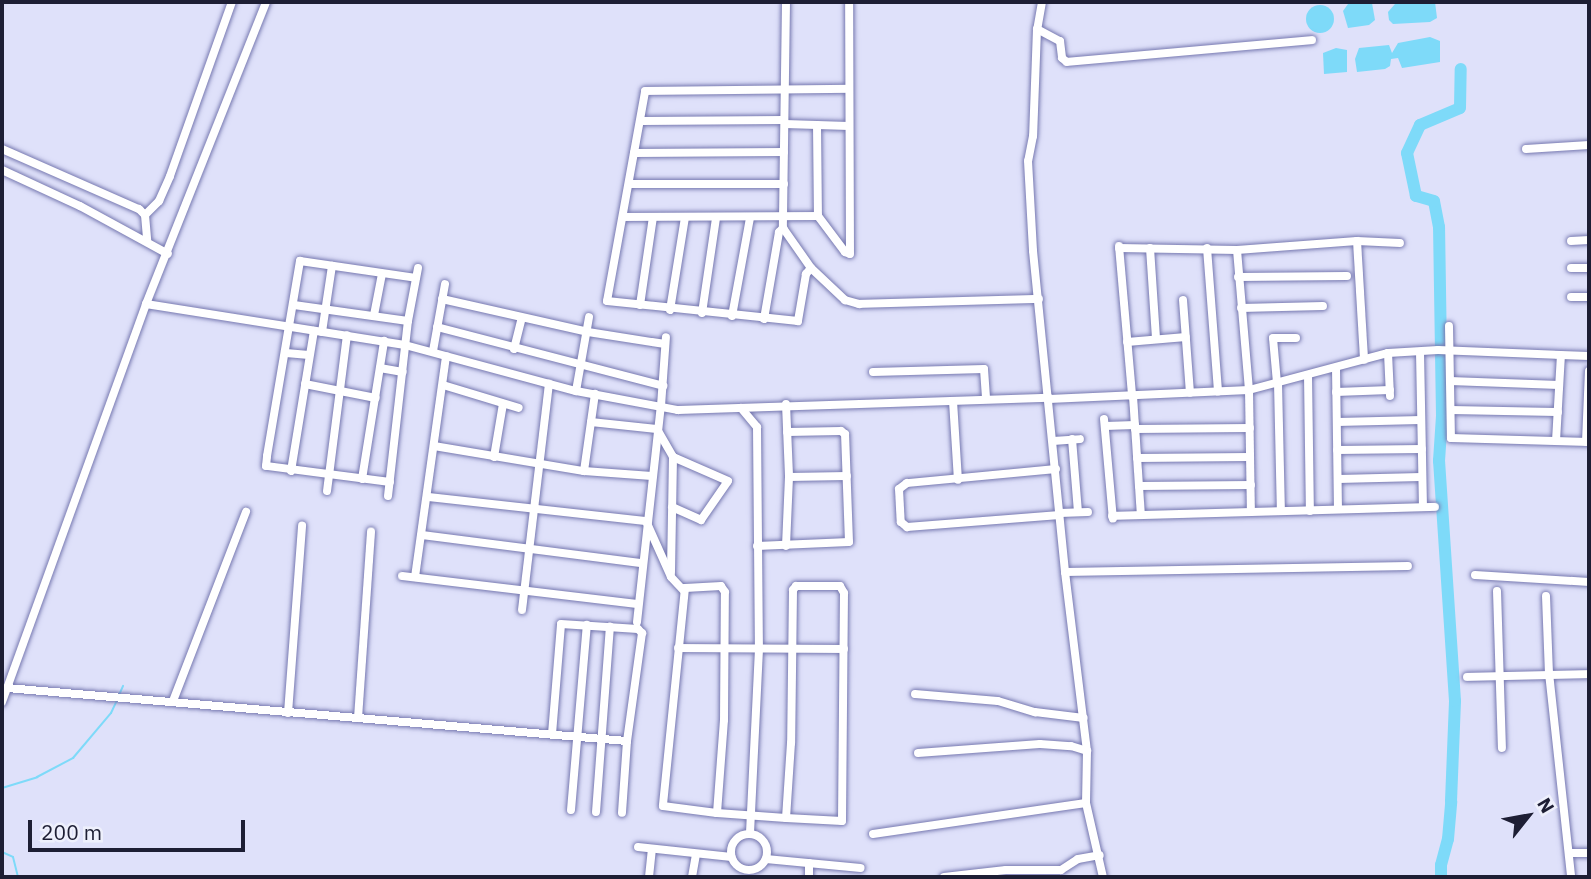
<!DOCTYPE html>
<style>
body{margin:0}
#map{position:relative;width:1591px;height:879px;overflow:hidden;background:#dfe1fa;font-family:"IBM Plex Sans",sans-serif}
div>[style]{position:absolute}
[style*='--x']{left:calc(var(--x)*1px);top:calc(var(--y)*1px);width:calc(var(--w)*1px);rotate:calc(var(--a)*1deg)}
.water>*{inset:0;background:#7edaf9}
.round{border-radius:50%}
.stream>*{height:2px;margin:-1px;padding:0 1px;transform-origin:1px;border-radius:1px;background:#7edaf9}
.river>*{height:12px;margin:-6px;padding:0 6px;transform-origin:6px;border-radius:6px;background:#7edaf9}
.roads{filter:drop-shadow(0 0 2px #7678b0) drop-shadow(0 0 2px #7678b0)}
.minor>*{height:8px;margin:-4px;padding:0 4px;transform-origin:4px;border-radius:4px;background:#fff}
.minor>.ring{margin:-4px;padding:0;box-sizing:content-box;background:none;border:8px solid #fff;border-radius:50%}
span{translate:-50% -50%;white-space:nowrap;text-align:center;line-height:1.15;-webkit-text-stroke:7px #eef0fc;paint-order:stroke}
.frame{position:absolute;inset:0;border:4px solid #1d1e34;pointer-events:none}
.north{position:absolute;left:1493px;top:781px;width:70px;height:70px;-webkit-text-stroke:5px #eef0fc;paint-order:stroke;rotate:59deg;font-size:19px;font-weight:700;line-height:28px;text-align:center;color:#1d1e34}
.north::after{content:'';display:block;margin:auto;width:24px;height:32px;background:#1d1e34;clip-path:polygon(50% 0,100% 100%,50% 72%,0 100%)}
.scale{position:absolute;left:28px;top:820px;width:217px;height:32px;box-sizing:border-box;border:4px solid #1d1e34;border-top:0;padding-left:9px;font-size:21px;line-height:24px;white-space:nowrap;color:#1d1e34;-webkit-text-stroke:5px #eef0fc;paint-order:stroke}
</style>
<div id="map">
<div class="water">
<i style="clip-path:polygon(1435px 2px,1437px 18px,1430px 22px,1393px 24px,1389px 20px,1388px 12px,1395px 4px)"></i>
<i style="clip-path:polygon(1372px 3px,1375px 20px,1369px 25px,1348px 28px,1343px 11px,1348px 4px)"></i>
<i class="round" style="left:1306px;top:5px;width:28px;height:28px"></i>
<i style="clip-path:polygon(1430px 37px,1440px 41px,1440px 62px,1402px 68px,1398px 58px,1391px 59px,1390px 66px,1385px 69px,1357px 72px,1355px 59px,1359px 48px,1389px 45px,1392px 53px,1398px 43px)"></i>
<i style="clip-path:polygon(1336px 48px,1347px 50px,1347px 72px,1324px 74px,1323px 53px)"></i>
</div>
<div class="stream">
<i style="--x:119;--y:695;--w:10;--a:-66"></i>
<i style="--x:2;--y:788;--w:37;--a:-17"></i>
<i style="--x:37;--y:777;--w:41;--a:-27.8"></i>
<i style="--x:73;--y:758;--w:59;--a:-49.8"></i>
<i style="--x:111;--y:713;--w:14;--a:-65"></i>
<i style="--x:2;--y:852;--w:12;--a:24"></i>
<i style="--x:13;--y:857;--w:21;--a:76"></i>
</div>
<div class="river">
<i style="--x:1441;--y:877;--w:12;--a:-90"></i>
<i style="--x:1441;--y:865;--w:27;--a:-75"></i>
<i style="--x:1448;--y:839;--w:38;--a:-85"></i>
<i style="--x:1451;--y:801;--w:100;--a:-87.7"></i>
<i style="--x:1455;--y:701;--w:241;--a:-93.8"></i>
<i style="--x:1439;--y:461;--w:45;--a:-86.2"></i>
<i style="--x:1442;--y:416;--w:189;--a:-90.9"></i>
<i style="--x:1439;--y:227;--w:26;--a:-101"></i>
<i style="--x:1434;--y:201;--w:19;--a:-164"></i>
<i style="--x:1416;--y:196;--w:44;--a:-101.8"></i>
<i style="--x:1407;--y:153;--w:31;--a:-65"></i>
<i style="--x:1420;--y:125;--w:43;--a:-23"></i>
<i style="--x:1460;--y:108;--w:39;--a:-89"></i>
</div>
<div class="roads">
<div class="minor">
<i style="--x:786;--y:2;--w:226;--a:90.8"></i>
<i style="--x:783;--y:228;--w:49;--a:55"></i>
<i style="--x:811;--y:268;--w:47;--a:43.3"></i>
<i style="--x:845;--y:300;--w:15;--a:16"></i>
<i style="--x:859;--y:304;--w:180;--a:-1.6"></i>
<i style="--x:1042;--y:2;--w:27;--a:100"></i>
<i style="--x:1037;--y:29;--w:107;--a:92.1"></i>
<i style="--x:1033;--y:136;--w:25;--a:101"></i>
<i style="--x:1028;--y:161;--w:90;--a:86.8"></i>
<i style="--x:1033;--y:251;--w:323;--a:84.3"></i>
<i style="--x:1065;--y:572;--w:180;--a:83"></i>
<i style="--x:1087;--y:751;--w:52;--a:91.1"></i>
<i style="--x:1086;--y:803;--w:76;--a:77.1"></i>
<i style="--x:1037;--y:29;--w:26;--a:28"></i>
<i style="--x:1060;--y:41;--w:17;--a:83"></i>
<i style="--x:1062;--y:58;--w:6;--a:39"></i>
<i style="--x:1067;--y:62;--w:246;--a:-5.1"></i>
<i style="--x:641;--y:121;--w:143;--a:-0.4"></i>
<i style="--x:785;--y:124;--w:64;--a:1.8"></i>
<i style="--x:817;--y:125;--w:91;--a:89.4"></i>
<i style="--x:818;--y:216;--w:45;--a:53.1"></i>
<i style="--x:845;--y:252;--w:5;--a:22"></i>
<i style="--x:850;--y:254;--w:252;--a:-90.2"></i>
<i style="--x:2;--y:149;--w:150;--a:23.7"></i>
<i style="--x:139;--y:209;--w:8;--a:45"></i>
<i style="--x:145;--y:215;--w:25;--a:85"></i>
<i style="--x:1526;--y:149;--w:63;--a:-3.6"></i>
<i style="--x:634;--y:153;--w:150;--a:-0.4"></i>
<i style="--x:2;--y:170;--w:86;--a:24.8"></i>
<i style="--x:80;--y:206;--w:100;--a:28.6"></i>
<i style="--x:629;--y:184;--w:155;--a:0"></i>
<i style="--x:145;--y:215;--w:20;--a:-45"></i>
<i style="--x:159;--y:201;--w:27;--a:-66"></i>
<i style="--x:170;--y:176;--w:185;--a:-70.4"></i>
<i style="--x:623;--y:217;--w:195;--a:-0.3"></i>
<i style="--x:1357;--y:241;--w:119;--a:86.6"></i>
<i style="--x:1571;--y:241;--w:18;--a:-3"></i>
<i style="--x:1119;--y:246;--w:151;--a:85"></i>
<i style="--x:1119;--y:248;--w:118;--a:1"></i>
<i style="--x:1237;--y:250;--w:120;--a:-4.3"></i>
<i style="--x:1357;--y:241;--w:43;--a:2.7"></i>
<i style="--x:1150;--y:248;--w:91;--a:86.2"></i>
<i style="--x:1207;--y:248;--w:144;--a:85.6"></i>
<i style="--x:1237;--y:250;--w:141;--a:85.1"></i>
<i style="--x:1249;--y:390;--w:122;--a:89.1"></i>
<i style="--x:811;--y:268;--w:8;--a:130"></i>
<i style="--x:806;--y:274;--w:48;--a:99.7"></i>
<i style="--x:798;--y:321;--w:192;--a:-174"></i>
<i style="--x:607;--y:301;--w:213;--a:-79.7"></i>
<i style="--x:645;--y:91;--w:204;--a:-0.6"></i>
<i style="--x:1571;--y:268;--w:18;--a:0"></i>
<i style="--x:1238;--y:277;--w:109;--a:-0.5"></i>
<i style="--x:1571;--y:297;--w:18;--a:0"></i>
<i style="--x:442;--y:299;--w:150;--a:12.7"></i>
<i style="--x:588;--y:332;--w:78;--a:8.9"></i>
<i style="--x:1183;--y:300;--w:93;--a:85.7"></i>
<i style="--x:146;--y:304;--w:262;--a:9"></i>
<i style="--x:405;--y:345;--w:177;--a:15.1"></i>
<i style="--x:576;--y:391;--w:104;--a:10.6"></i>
<i style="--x:678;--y:410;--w:371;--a:-1.9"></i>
<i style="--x:294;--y:305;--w:115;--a:8"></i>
<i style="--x:640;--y:305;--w:89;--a:-81.6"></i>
<i style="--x:1241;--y:308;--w:82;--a:-1.4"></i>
<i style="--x:670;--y:310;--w:94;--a:-80.8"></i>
<i style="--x:702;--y:313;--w:96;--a:-81.6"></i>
<i style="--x:374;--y:315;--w:42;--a:-79"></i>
<i style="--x:732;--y:316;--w:100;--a:-79.6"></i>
<i style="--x:764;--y:319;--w:88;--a:-80.2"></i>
<i style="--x:779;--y:232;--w:6;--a:-45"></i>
<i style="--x:1449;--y:326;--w:112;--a:89"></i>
<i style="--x:1451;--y:438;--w:138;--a:1.7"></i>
<i style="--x:437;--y:327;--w:234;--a:14.6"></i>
<i style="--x:322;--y:332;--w:67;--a:-81.4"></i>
<i style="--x:1127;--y:342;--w:59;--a:-4.8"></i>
<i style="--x:514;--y:349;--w:32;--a:-76"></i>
<i style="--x:433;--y:351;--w:68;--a:-79.8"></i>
<i style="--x:1420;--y:352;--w:155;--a:88.9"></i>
<i style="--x:286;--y:353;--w:23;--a:5"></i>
<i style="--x:1388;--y:353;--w:43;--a:87.3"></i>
<i style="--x:380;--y:368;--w:23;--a:10"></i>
<i style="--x:1336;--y:368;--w:141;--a:89.2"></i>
<i style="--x:873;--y:372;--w:111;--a:-1.5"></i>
<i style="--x:984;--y:369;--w:29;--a:86"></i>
<i style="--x:1308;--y:375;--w:136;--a:89.2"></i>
<i style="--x:1450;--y:381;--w:109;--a:2.1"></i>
<i style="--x:1277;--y:383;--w:45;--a:-95.1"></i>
<i style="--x:1273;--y:338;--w:23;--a:0"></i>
<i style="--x:1278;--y:383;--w:128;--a:88.7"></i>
<i style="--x:305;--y:384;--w:72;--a:11.2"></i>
<i style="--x:443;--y:385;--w:79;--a:16.8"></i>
<i style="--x:576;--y:391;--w:75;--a:-80"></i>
<i style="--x:1336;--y:392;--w:54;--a:-2.1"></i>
<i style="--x:1133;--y:396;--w:119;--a:86.2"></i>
<i style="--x:1049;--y:399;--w:200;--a:-2.6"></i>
<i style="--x:1249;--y:390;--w:144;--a:-14.9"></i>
<i style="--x:1388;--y:353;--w:50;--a:-3.4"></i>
<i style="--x:1438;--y:350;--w:151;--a:2.3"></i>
<i style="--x:953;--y:401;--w:79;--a:86.4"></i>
<i style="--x:786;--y:404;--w:73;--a:87.6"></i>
<i style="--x:789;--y:477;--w:69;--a:92.5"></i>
<i style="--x:741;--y:408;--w:25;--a:50"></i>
<i style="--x:757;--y:427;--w:222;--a:89.5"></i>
<i style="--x:759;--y:649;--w:185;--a:92.8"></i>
<i style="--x:1451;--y:410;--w:107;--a:1.1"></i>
<i style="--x:1104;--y:419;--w:100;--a:84.9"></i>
<i style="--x:591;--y:422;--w:66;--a:6.1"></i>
<i style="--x:657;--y:429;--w:32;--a:60"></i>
<i style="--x:673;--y:457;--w:116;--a:91"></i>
<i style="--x:1337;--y:422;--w:84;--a:-1.4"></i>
<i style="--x:1105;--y:426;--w:30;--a:-2"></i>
<i style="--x:1135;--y:429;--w:115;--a:-0.5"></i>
<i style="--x:1072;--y:439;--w:73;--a:85.3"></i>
<i style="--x:1053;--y:441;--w:27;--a:-4"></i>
<i style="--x:1556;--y:441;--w:86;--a:-86.7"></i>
<i style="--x:1586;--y:442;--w:71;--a:-87.6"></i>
<i style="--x:434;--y:446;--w:152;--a:9.5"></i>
<i style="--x:584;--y:471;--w:68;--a:4.2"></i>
<i style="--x:1337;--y:450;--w:85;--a:-0.7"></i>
<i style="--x:494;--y:457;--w:54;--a:-80.4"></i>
<i style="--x:1137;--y:458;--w:113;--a:-0.5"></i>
<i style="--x:1056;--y:469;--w:150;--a:174.6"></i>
<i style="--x:907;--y:483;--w:10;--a:143"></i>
<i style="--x:899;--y:489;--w:33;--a:87"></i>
<i style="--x:901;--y:522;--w:8;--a:40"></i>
<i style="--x:907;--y:527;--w:153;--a:-4.5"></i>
<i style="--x:291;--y:471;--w:142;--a:-80.7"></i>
<i style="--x:584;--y:471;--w:78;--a:-81.9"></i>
<i style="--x:789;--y:477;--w:58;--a:-1"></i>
<i style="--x:362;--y:479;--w:140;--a:-80.9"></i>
<i style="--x:1338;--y:479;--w:83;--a:-1.4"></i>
<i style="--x:390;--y:482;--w:125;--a:-172.6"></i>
<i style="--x:266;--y:466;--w:10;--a:-84"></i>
<i style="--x:267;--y:456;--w:198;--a:-80.4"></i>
<i style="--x:300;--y:261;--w:117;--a:8.3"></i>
<i style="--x:1139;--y:486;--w:112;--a:-0.5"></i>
<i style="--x:327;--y:491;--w:157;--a:-82.7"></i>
<i style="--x:388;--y:496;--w:176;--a:-83.5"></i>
<i style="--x:408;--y:321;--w:54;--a:-79.3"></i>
<i style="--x:428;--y:497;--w:219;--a:6.3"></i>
<i style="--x:646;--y:521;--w:61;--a:65.9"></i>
<i style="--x:671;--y:577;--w:19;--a:47"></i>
<i style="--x:672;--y:507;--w:32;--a:24"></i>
<i style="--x:701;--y:520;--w:47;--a:-55.3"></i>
<i style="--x:728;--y:481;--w:60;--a:-156.4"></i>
<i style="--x:1060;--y:513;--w:28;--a:-2"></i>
<i style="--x:1112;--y:516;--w:323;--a:-1.6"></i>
<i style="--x:422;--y:535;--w:222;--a:7.3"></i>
<i style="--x:757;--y:546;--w:92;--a:-2.5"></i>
<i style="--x:849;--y:542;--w:108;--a:-92.1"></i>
<i style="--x:845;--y:434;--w:5;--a:-143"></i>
<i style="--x:841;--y:431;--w:54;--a:178.9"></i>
<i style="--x:1065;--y:572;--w:343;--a:-1"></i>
<i style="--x:1475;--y:575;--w:114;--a:3.5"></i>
<i style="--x:402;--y:576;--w:237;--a:6.8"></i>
<i style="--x:415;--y:577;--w:223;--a:-82"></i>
<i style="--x:1497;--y:591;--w:157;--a:88.2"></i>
<i style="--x:1546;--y:596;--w:77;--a:87.8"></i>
<i style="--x:1549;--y:673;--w:205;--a:83.8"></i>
<i style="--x:522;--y:610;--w:228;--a:-83.2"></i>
<i style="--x:637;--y:622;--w:217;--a:-83.7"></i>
<i style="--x:661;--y:406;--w:69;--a:-85.9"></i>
<i style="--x:678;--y:648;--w:166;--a:0.3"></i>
<i style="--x:1467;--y:677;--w:122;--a:-1.4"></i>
<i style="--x:7;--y:688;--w:622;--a:4.89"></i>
<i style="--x:915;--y:694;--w:83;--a:4.8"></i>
<i style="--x:998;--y:701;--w:39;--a:17"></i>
<i style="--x:1035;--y:712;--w:49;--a:7"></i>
<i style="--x:173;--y:701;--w:203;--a:-68.9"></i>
<i style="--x:2;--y:702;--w:423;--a:-70.1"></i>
<i style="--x:146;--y:304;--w:325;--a:-68.3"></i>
<i style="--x:288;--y:713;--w:188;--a:-85.7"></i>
<i style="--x:358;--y:718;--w:187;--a:-86"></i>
<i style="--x:552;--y:734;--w:110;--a:-85.3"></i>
<i style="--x:561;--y:624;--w:77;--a:3.7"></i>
<i style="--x:638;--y:629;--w:6;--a:45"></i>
<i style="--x:642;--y:633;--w:109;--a:97.9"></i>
<i style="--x:627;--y:741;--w:72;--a:94"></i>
<i style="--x:918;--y:753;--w:122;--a:-4.2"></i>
<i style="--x:1040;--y:744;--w:31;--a:4"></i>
<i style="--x:1071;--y:746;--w:17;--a:17"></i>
<i style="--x:571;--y:810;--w:186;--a:-85.1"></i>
<i style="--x:596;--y:812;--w:186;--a:-85.7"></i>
<i style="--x:717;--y:813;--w:93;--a:-85.7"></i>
<i style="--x:724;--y:720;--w:128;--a:-89.6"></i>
<i style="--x:725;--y:592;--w:7;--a:-124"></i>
<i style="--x:721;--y:586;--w:36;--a:177"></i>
<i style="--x:685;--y:588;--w:219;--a:95.8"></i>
<i style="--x:663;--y:806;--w:54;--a:7.4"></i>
<i style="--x:717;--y:813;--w:69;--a:4.1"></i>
<i style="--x:786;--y:818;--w:56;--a:3.1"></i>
<i style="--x:842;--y:821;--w:228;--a:-89.5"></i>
<i style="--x:844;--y:593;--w:8;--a:-120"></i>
<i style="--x:840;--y:586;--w:44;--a:180"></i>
<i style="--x:796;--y:586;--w:5;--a:127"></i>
<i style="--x:793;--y:590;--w:153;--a:90.7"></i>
<i style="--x:791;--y:743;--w:75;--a:93.8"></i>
<i class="ring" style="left:731px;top:834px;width:28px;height:28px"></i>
<i style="--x:873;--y:834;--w:215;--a:-8.3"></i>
<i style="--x:638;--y:847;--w:94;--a:6.1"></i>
<i style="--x:1569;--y:853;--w:20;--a:0"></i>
<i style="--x:766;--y:859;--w:95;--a:5.4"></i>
<i style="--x:649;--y:877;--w:28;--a:-84"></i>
<i style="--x:692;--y:877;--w:22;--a:-80"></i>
<i style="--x:809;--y:877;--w:14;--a:-90"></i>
<i style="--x:944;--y:877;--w:62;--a:-6.4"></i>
<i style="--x:1006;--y:870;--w:55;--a:0"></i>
<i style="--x:1061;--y:870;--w:20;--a:-33"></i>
<i style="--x:1078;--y:859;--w:22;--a:-10"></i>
</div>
</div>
<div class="frame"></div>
<div class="north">N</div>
<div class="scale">200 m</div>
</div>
